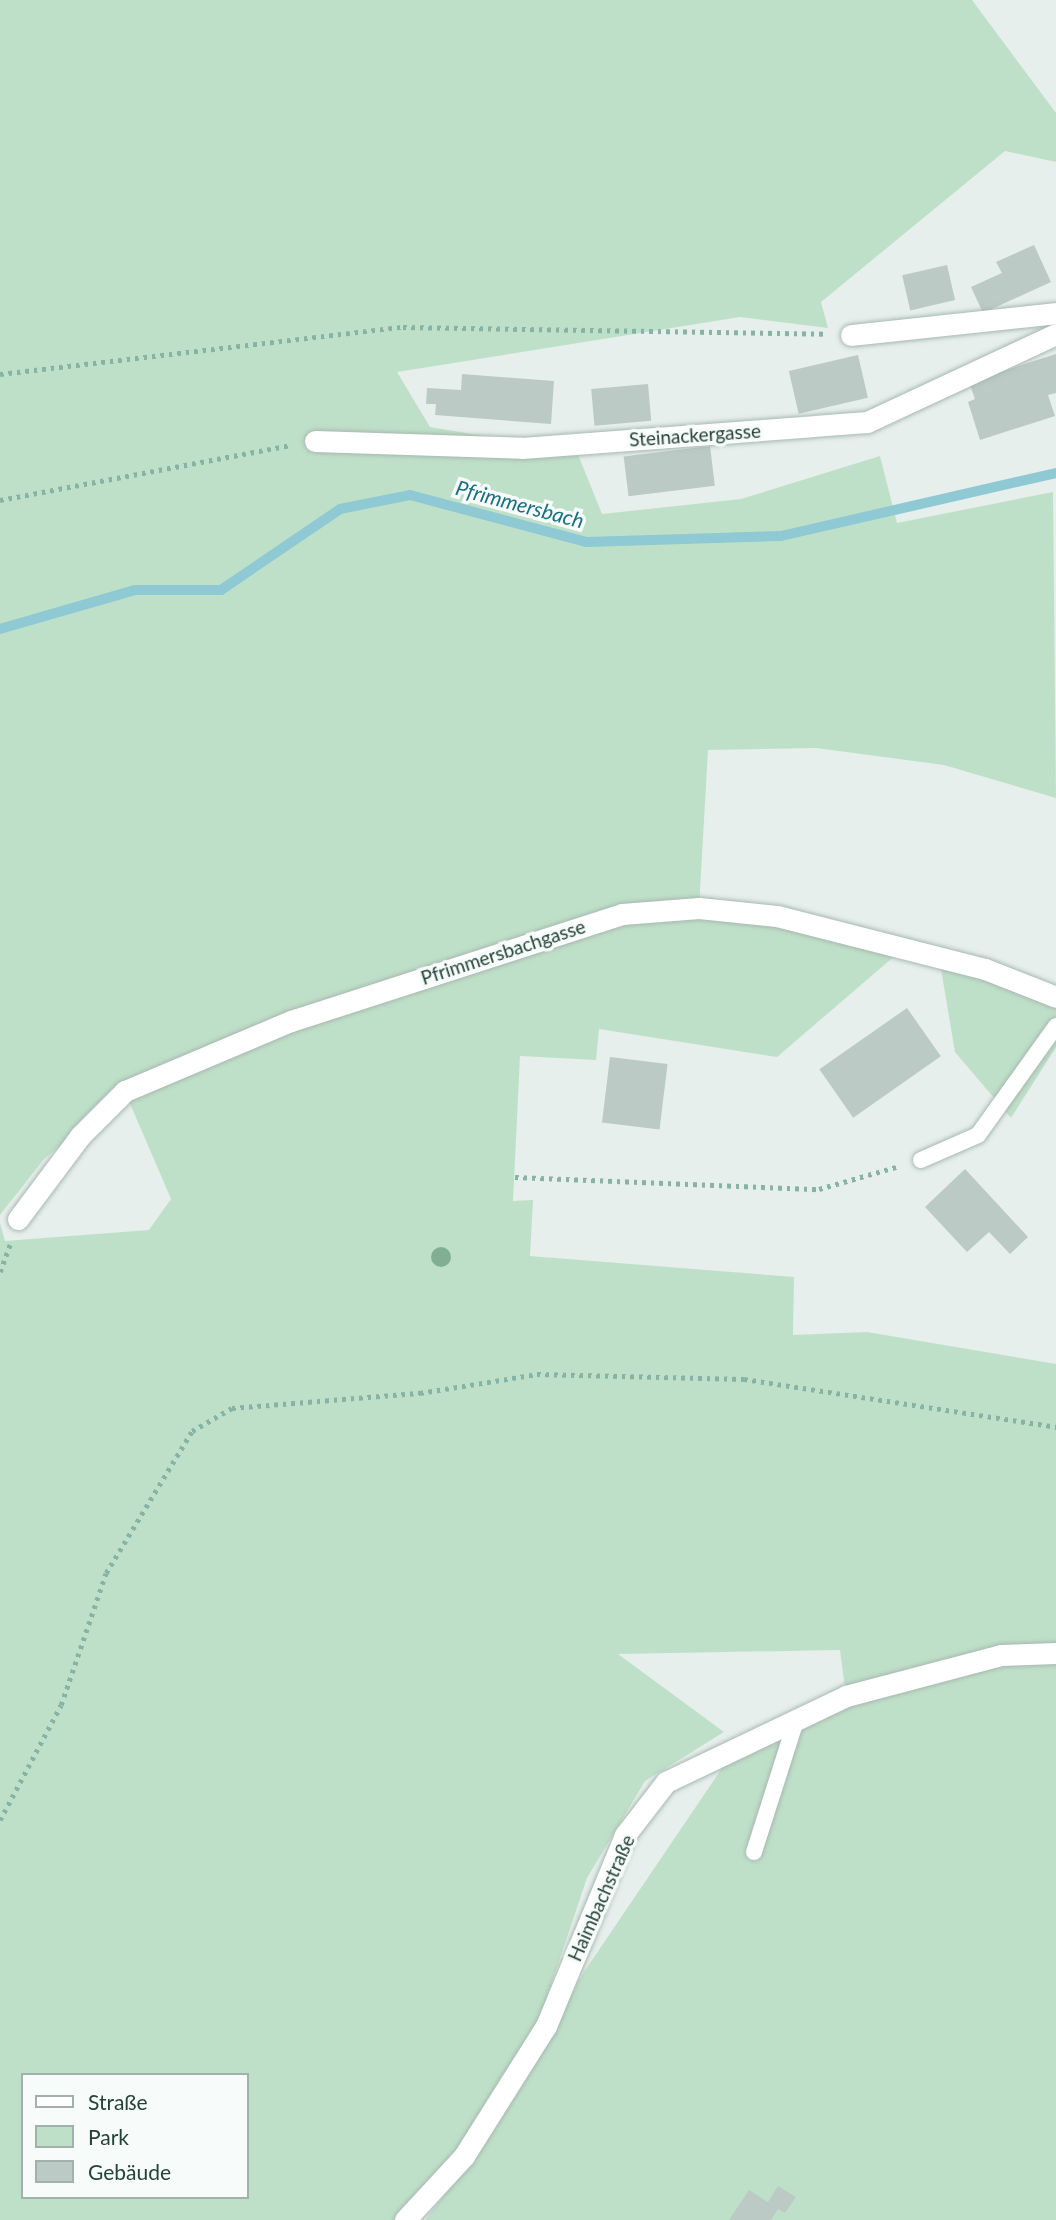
<!DOCTYPE html>
<meta charset="utf-8">
<style>
body{margin:0}
#map{position:relative;width:1056px;height:2220px;overflow:hidden;background:#e6efeb;font-family:Lato,sans-serif}
div>[style]{position:absolute}
[style*='--x']{left:calc(var(--x)*1px);top:calc(var(--y)*1px);width:calc(var(--w)*1px);rotate:calc(var(--a)*1deg)}
.green>*{inset:0;background:#bfe0c8}
.stream>*{height:10px;margin:-5px;padding:0 5px;transform-origin:5px;border-radius:5px;background:#8ec9d4}
.building>*{inset:0;background:#bbcac4;transform-origin:0 0}
.path>*{height:4.5px;margin-top:-2.25px;transform-origin:0;background:repeating-linear-gradient(90deg,#86b3a5 0 3.5px,transparent 0 8.5px)}
.roads{filter:drop-shadow(0 0 2px #a8b8b2) drop-shadow(0 0 2px #a8b8b2)}
.service>*{height:16px;margin:-8px;padding:0 8px;transform-origin:8px;border-radius:8px;background:#fff}
.minor>*{height:21px;margin:-10.5px;padding:0 10.5px;transform-origin:10.5px;border-radius:10.5px;background:#fff}
.trees>*{width:20px;height:20px;margin:-10px;border-radius:50%;background:#80af93}
span{translate:-50% -50%;white-space:nowrap;text-align:center;line-height:1.15;-webkit-text-stroke:7px #f7fbf9;paint-order:stroke}
.street-label{font-size:19px;color:#24423a}
.water-label{font-size:21px;color:#1c6f80;font-style:italic}
.legend{position:absolute;left:21px;top:2073px;width:228px;height:126px;box-sizing:border-box;background:#f7fbf9;border:2px solid #a3b1ad;margin:0;padding:9px 12px;list-style:none;font-size:21px;color:#24423a}
.legend li{display:flex;align-items:center;gap:14px;height:35px}
.legend b{width:35px;border:2px solid #a3b1ad}
</style>
<div id="map">
<div class="green">
<i style="clip-path:polygon(evenodd,0 0,972px 0,1056px 113px,1056px 162px,1005px 151px,821px 302px,828px 328px,740px 317px,397px 372px,430px 427px,577px 452px,602px 514px,741px 499px,880px 456px,897px 523px,1053px 492px,1056px 798px,944px 765px,816px 748px,708px 750px,699px 908px,904px 948px,777px 1057px,599px 1029px,596px 1060px,520px 1056px,513px 1201px,533px 1200px,530px 1256px,794px 1277px,793px 1335px,867px 1332px,1056px 1364px,1056px 2220px,425px 2220px,487px 2140px,584px 1972px,735px 1749px,846px 1696px,840px 1650px,618px 1654px,724px 1732px,645px 1781px,587px 1878px,530px 2047px,451px 2160px,398px 2220px,0 2220px,0 1223px,5px 1241px,149px 1230px,171px 1199px,125px 1092px,44px 1159px,0 1215px,0 0,23px 2075px,247px 2075px,247px 2197px,23px 2197px,23px 2075px)"></i>
<i style="clip-path:polygon(939px 957px,1056px 997px,1056px 1047px,1011px 1118px,955px 1052px)"></i>
</div>
<div class="stream">
<i style="--x:0;--y:629;--w:141;--a:-16.1"></i>
<i style="--x:135;--y:590;--w:86;--a:0"></i>
<i style="--x:221;--y:590;--w:144;--a:-34.2"></i>
<i style="--x:340;--y:509;--w:71;--a:-11.3"></i>
<i style="--x:410;--y:495;--w:183;--a:14.9"></i>
<i style="--x:587;--y:542;--w:194;--a:-1.8"></i>
<i style="--x:781;--y:536;--w:282;--a:-12.9"></i>
</div>
<div class="building">
<i style="clip-path:polygon(1034px 245px,1051px 282px,983px 313px,971px 287px,1002px 273px,996px 262px)"></i>
<i style="left:947px;top:265px;width:36px;height:46px;rotate:77deg"></i>
<i style="clip-path:polygon(1056px 354px,1056px 393px,1048px 395px,1055px 416px,980px 440px,968px 402px,975px 399px,969px 382px)"></i>
<i style="left:858px;top:355px;width:44px;height:71px;rotate:77deg"></i>
<i style="clip-path:polygon(462px 374px,554px 381px,551px 424px,435px 415px,436px 404px,426px 404px,427px 388px,461px 390px)"></i>
<i style="left:648px;top:384px;width:37px;height:57px;rotate:85deg"></i>
<i style="left:710px;top:446px;width:40px;height:87px;rotate:83deg"></i>
<i style="left:907px;top:1008px;width:59px;height:107px;rotate:55deg"></i>
<i style="left:610px;top:1057px;width:58px;height:66px;rotate:7deg"></i>
<i style="clip-path:polygon(965px 1169px,1028px 1237px,1010px 1254px,989px 1232px,967px 1252px,925px 1207px)"></i>
<i style="clip-path:polygon(778px 2186px,796px 2197px,785px 2213px,778px 2209px,771px 2220px,729px 2220px,749px 2190px,768px 2202px)"></i>
</div>
<div class="path">
<i style="--x:0;--y:374;--w:406;--a:-6.7"></i>
<i style="--x:403;--y:327;--w:423;--a:0.9"></i>
<i style="--x:0;--y:500;--w:295;--a:-10.7"></i>
<i style="--x:515;--y:1177;--w:304;--a:2.3"></i>
<i style="--x:819;--y:1189;--w:83;--a:-16"></i>
<i style="--x:0;--y:1272;--w:30;--a:-70"></i>
<i style="--x:0;--y:1820;--w:130;--a:-62.1"></i>
<i style="--x:61;--y:1705;--w:139;--a:-71.2"></i>
<i style="--x:106;--y:1573;--w:166;--a:-58.8"></i>
<i style="--x:192;--y:1431;--w:46;--a:-29.9"></i>
<i style="--x:232;--y:1408;--w:189;--a:-4.6"></i>
<i style="--x:420;--y:1393;--w:119;--a:-9.2"></i>
<i style="--x:537;--y:1374;--w:207;--a:1.4"></i>
<i style="--x:744;--y:1379;--w:316;--a:8.7"></i>
</div>
<div class="roads">
<div class="service">
<i style="--x:921;--y:1160;--w:62;--a:-23.7"></i>
<i style="--x:978;--y:1135;--w:134;--a:-54.4"></i>
<i style="--x:754;--y:1852;--w:139;--a:-72.3"></i>
</div>
<div class="minor">
<i style="--x:851;--y:335;--w:206;--a:-6.1"></i>
<i style="--x:315;--y:441;--w:207;--a:1.9"></i>
<i style="--x:522;--y:448;--w:346;--a:-4.3"></i>
<i style="--x:867;--y:422;--w:208;--a:-25"></i>
<i style="--x:18;--y:1219;--w:104;--a:-53.2"></i>
<i style="--x:80;--y:1136;--w:64;--a:-45"></i>
<i style="--x:125;--y:1091;--w:180;--a:-22.9"></i>
<i style="--x:291;--y:1021;--w:348;--a:-17.9"></i>
<i style="--x:622;--y:914;--w:77;--a:-4.5"></i>
<i style="--x:699;--y:908;--w:78;--a:5.9"></i>
<i style="--x:777;--y:916;--w:215;--a:14.3"></i>
<i style="--x:985;--y:969;--w:76;--a:21.5"></i>
<i style="--x:405;--y:2220;--w:87;--a:-47.3"></i>
<i style="--x:464;--y:2156;--w:154;--a:-57.8"></i>
<i style="--x:546;--y:2026;--w:207;--a:-67.5"></i>
<i style="--x:625;--y:1835;--w:67;--a:-52.3"></i>
<i style="--x:666;--y:1782;--w:199;--a:-25.5"></i>
<i style="--x:846;--y:1696;--w:160;--a:-14.8"></i>
<i style="--x:1001;--y:1655;--w:55;--a:-2.1"></i>
</div>
</div>
<div class="trees">
<i style="left:441px;top:1257px"></i>
</div>
<div class="street-label">
<span style="left:695px;top:435px;rotate:-4deg">Steinackergasse</span>
<span style="left:503px;top:952px;rotate:-18deg">Pfrimmersbachgasse</span>
<span style="left:601px;top:1898px;rotate:-66deg">Haimbachstraße</span>
</div>
<div class="water-label">
<span style="left:520px;top:504px;rotate:15deg">Pfrimmersbach</span>
</div>
<ul class="legend">
<li><b style="height:9px;background:#fff"></b>Straße</li>
<li><b style="height:19px;background:#bfe0c8"></b>Park</li>
<li><b style="height:19px;background:#bbcac4"></b>Gebäude</li>
</ul>
</div>
